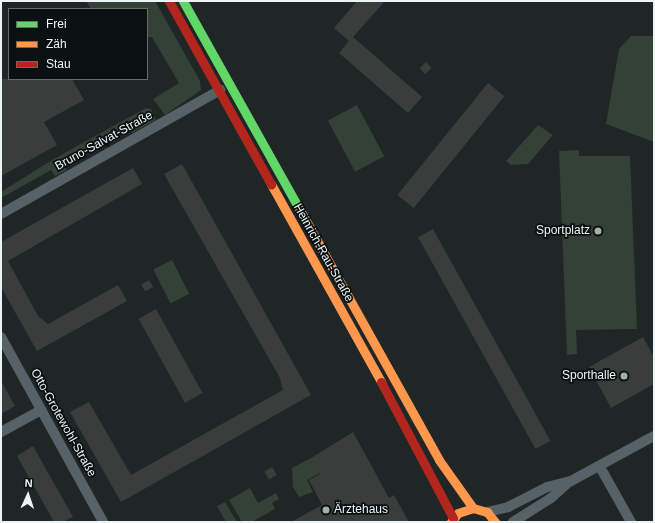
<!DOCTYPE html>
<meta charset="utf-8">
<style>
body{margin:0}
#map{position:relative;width:655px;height:523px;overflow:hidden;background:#202626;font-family:Helvetica,sans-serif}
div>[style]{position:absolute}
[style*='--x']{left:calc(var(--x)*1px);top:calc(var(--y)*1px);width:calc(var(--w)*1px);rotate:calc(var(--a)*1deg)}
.green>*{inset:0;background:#334136;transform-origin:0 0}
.building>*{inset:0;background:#393e3d;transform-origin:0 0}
.street>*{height:10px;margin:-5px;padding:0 5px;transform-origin:5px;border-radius:5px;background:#566267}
.fast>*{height:9px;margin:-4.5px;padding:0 4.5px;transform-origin:4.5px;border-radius:4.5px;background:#63d668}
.slow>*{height:9px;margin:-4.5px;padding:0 4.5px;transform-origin:4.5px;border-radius:4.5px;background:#ff974d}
.jam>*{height:9px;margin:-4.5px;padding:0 4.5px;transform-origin:4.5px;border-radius:4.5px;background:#b3261e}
.dots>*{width:11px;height:11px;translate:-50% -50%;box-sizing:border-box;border:2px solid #0b1111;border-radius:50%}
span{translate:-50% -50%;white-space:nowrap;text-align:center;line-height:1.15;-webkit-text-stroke:3.5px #0b1111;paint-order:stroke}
.street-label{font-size:12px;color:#ecf5f5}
.poi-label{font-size:12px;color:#ecf5f5}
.right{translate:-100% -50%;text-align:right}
.left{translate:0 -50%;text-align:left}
.frame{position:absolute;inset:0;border:2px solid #ecf5f5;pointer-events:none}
.legend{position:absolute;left:8px;top:8px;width:140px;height:72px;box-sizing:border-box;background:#0b1111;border:1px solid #656c6c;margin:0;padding:5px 7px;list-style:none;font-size:12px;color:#ecf5f5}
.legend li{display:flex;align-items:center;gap:8px;height:20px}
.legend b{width:20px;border:1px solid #656c6c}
.north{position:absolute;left:8px;top:475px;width:40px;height:40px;-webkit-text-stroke:3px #0b1111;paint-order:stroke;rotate:3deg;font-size:11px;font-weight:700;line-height:16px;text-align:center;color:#ecf5f5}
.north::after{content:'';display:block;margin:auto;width:14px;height:18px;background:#ecf5f5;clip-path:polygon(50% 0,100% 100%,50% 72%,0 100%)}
</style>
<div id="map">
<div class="green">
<i style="clip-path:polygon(86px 1px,155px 1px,200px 81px,201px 90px,165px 115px,153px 99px,179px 83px,152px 37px,147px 37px,147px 9px,91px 9px)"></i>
<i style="clip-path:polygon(631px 36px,654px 36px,654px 142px,606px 124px,619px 49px)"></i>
<i style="left:357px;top:105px;width:58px;height:33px;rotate:62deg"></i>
<i style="clip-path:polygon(146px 108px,151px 109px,156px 120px,132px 133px,128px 127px,63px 163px,67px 170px,55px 176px,51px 170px,1px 198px,1px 192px,52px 160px)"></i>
<i style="clip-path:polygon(538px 125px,553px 135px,528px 164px,511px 165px,506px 161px)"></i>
<i style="clip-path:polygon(579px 150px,579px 156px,630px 156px,637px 329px,576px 330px,577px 354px,567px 355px,559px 151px)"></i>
<i style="left:172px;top:260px;width:38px;height:21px;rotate:63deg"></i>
<i style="clip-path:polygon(311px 458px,320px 473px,307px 480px,313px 492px,299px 497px,293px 487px,292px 468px)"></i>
<i style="clip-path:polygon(250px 488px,258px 503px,276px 493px,279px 499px,272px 503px,275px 509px,252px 522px,242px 522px,229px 500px)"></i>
<i style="clip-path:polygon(225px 502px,237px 522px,226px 522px,217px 506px)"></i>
</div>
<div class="building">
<i style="clip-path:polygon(357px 1px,385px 1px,353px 37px,422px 97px,408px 113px,339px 53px,349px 41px,334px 28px)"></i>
<i style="left:426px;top:62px;width:8px;height:9px;rotate:45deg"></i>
<i style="clip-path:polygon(1px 79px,72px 79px,84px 100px,44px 122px,57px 145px,1px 176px)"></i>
<i style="left:488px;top:83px;width:21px;height:144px;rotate:39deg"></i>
<i style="clip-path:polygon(182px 164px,311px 395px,121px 502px,70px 412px,89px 402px,131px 475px,283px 390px,280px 378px,164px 174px)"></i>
<i style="clip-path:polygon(133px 168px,142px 184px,8px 261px,38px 316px,48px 324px,118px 285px,127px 301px,37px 351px,1px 287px,1px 242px)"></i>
<i style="left:433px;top:229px;width:242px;height:17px;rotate:61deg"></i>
<i style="left:149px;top:280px;width:8px;height:9px;rotate:60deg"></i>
<i style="left:156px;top:309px;width:96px;height:20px;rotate:61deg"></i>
<i style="clip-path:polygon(643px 337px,654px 357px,654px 384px,611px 408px,589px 367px)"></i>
<i style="clip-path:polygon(1px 381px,15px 406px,1px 414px)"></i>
<i style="clip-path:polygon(353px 432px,389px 498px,394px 495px,409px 522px,291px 522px,322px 505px,309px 480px,320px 474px,311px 458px)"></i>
<i style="clip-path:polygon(33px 446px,73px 517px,63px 522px,54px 522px,17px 456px)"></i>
<i style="left:272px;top:467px;width:9px;height:9px;rotate:58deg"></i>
</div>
<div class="street">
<i style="--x:1;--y:214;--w:252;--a:-29.5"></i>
<i style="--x:1;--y:337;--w:211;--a:61.1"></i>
<i style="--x:1;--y:432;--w:46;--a:-28.8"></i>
<i style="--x:600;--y:467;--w:63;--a:60.6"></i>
<i style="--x:487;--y:512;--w:22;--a:-13"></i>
<i style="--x:508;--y:507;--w:44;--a:-27.1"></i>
<i style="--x:547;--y:487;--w:25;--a:-14"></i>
<i style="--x:571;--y:481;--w:94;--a:-28.5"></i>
<i style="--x:513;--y:522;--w:45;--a:-32.3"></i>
<i style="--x:551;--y:498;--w:24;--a:-42"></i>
</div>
<div class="fast">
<i style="--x:183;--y:1;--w:240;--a:60.8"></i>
</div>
<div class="slow">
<i style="--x:271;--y:184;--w:227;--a:60.9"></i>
<i style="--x:300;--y:210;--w:286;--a:60.9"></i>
<i style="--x:439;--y:460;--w:59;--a:54.7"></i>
<i style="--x:451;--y:522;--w:11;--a:-52"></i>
<i style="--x:458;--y:513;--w:16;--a:-18"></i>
<i style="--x:473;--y:508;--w:15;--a:16"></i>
<i style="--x:487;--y:512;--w:13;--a:51"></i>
</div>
<div class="jam">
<i style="--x:169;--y:1;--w:210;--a:60.9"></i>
<i style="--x:381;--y:382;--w:154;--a:62.1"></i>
</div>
<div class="dots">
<i style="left:598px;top:231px;background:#a5adad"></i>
<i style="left:624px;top:376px;background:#a5adad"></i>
<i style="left:326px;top:510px;background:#a5adad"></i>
</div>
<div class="street-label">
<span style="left:104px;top:141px;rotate:-29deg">Bruno-Salvat-Straße</span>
<span style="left:323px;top:253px;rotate:61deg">Heinrich-Rau-Straße</span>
<span style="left:63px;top:423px;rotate:61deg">Otto-Grotewohl-Straße</span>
</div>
<div class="poi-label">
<span class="right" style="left:590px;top:231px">Sportplatz</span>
<span class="right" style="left:616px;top:376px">Sporthalle</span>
<span class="left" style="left:334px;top:510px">Ärztehaus</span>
</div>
<div class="frame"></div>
<ul class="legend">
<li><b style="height:5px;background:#63d668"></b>Frei</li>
<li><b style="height:5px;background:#ff974d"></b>Zäh</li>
<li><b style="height:5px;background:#b3261e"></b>Stau</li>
</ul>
<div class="north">N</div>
</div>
